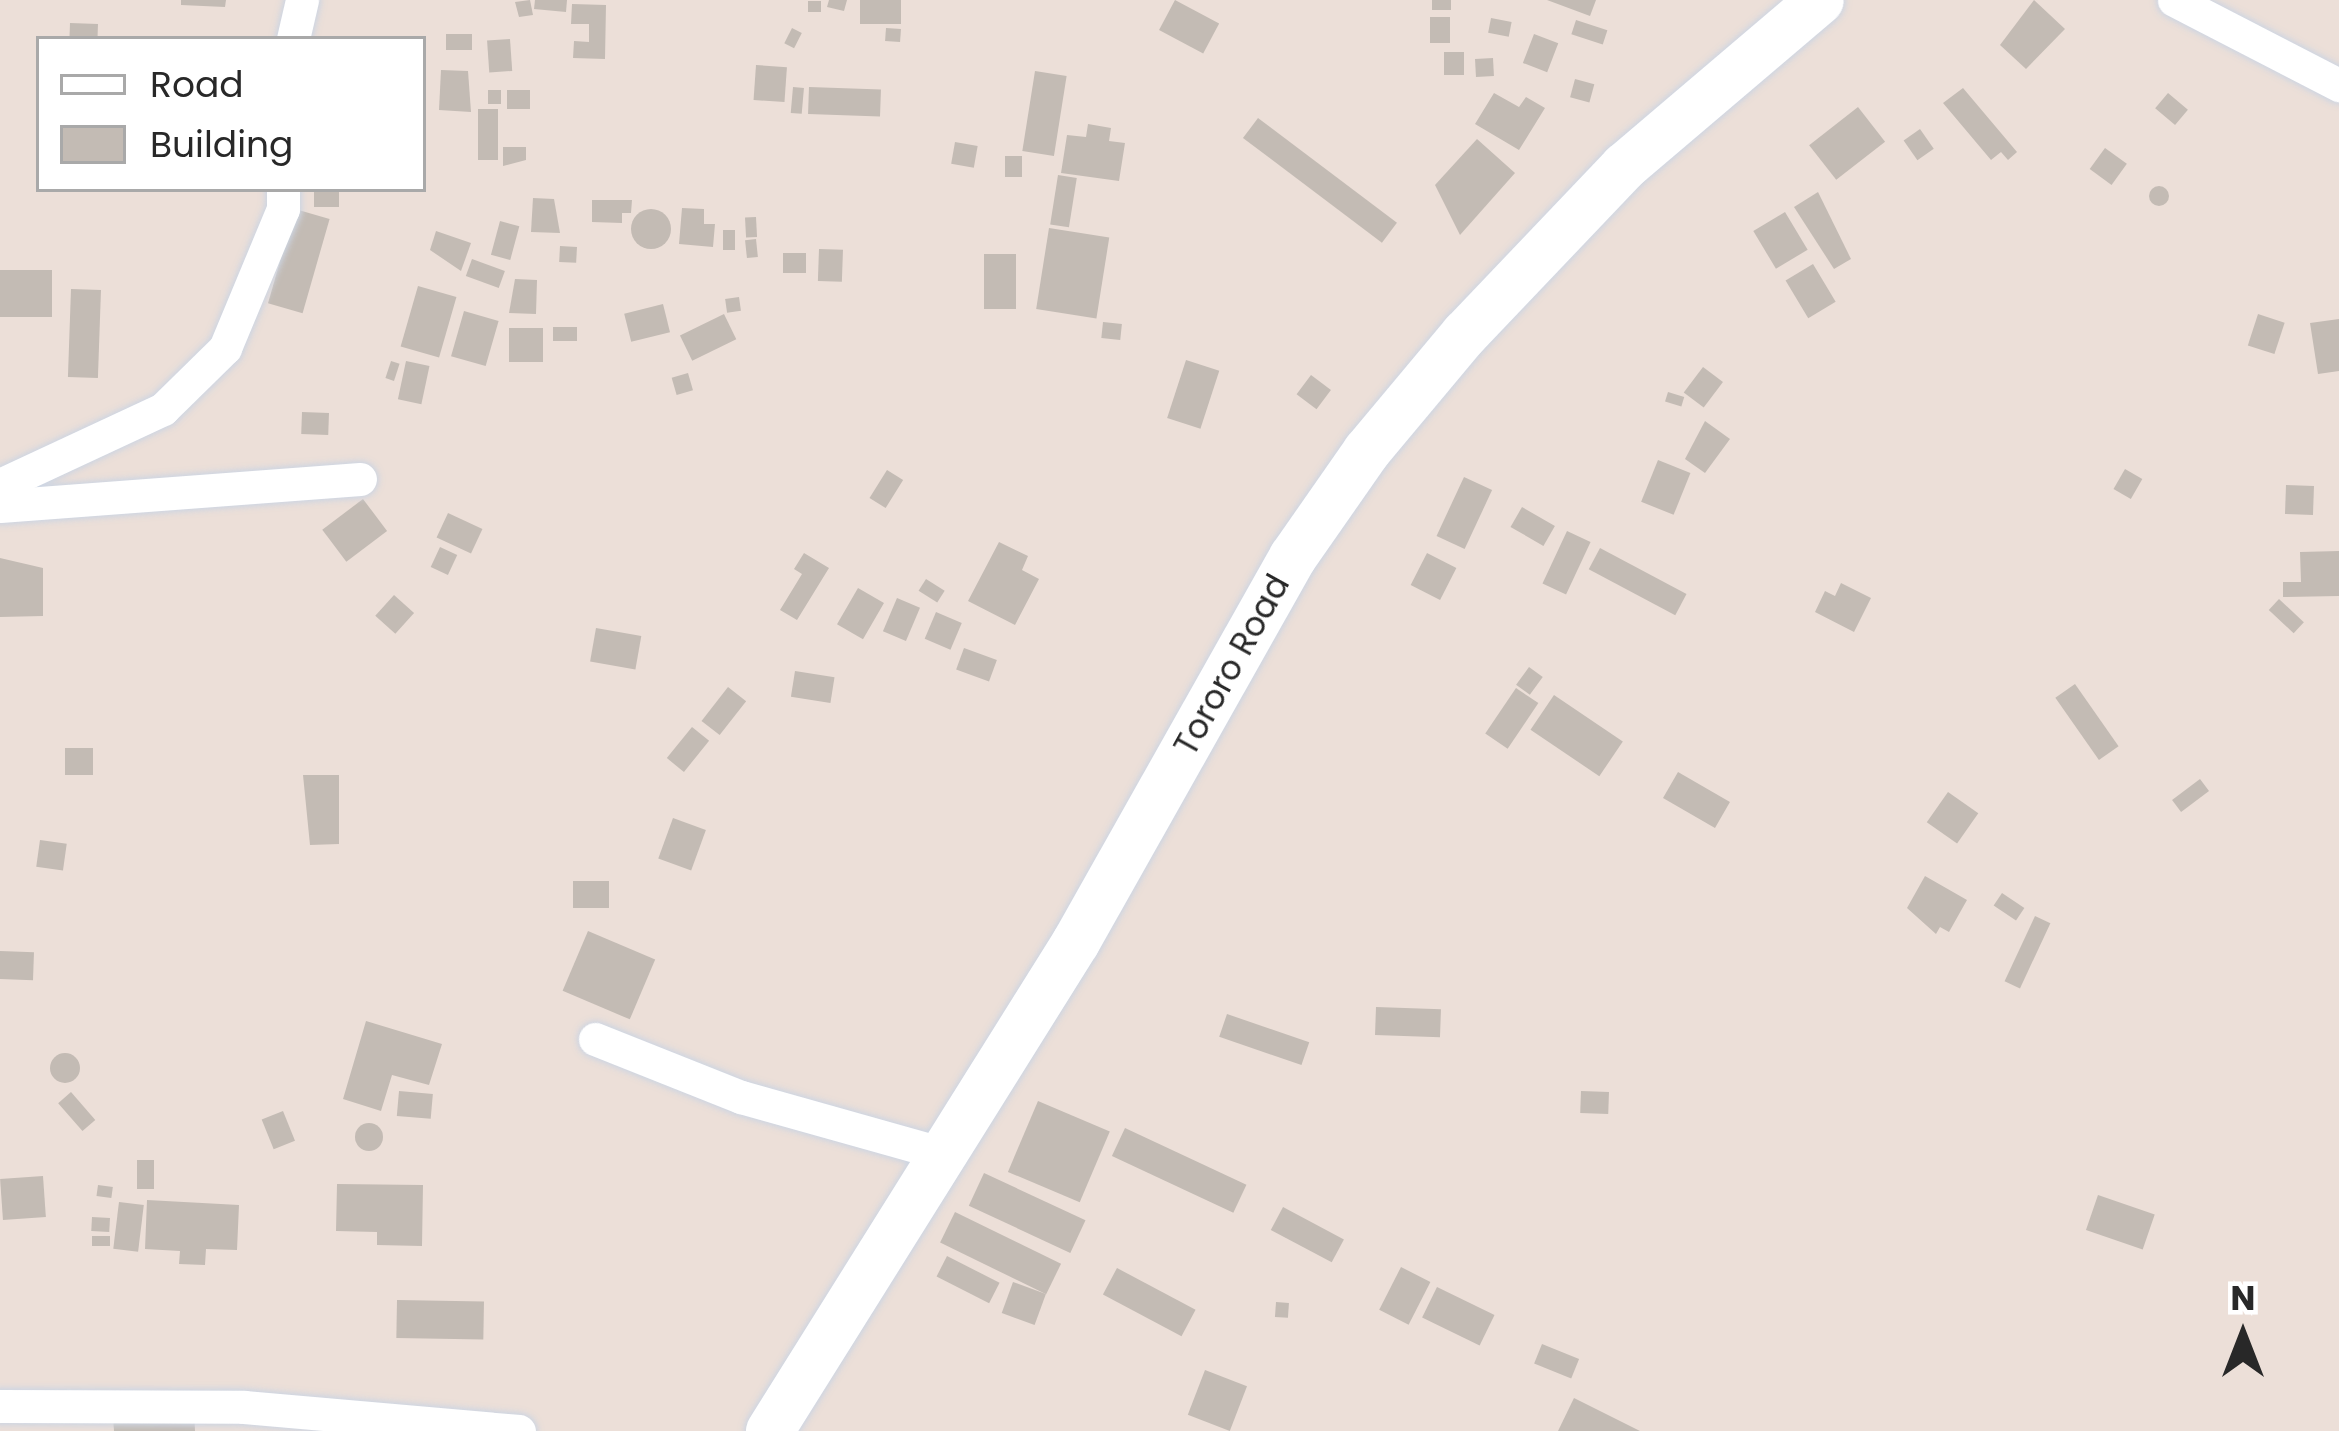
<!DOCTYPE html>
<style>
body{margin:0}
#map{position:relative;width:2339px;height:1431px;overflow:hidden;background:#ecdfd8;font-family:Poppins,sans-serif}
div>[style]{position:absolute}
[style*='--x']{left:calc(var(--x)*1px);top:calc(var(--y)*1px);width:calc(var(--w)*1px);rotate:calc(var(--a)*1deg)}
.building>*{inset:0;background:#c3bbb4;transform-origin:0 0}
.round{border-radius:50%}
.roads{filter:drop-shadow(0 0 3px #cdd5e2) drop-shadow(0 0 3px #cdd5e2)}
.street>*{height:33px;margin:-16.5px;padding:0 16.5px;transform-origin:16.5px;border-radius:16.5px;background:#fff}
.secondary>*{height:48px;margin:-24px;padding:0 24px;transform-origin:24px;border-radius:24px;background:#fff}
span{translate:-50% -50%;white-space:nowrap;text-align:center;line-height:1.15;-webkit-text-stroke:12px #fff;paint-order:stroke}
.street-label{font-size:33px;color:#282828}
.legend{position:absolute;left:36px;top:36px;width:390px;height:156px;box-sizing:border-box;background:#fff;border:3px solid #a9a9a9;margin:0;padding:15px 21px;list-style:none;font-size:36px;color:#282828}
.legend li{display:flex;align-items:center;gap:24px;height:60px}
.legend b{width:60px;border:3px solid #a9a9a9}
.north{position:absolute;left:2183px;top:1275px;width:120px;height:120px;-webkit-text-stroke:9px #fff;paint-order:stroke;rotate:0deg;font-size:33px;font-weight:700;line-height:48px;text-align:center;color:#282828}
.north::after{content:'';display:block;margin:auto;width:42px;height:54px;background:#282828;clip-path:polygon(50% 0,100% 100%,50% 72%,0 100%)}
</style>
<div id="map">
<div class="building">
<i style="clip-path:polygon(181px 0,226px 0,225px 7px,181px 5px)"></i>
<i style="clip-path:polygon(530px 0,533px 15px,519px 17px,515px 2px)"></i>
<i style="clip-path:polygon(535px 0,567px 0,566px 12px,534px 9px)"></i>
<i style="clip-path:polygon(829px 0,847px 0,844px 11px,827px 7px)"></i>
<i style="left:860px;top:0;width:41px;height:24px"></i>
<i style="left:1175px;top:0;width:50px;height:34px;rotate:28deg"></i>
<i style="left:1432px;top:0;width:19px;height:10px"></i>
<i style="clip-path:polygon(1547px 0,1596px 0,1590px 16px)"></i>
<i style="clip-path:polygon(2034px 0,2065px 29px,2026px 69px,2000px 45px)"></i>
<i style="left:808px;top:1px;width:13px;height:11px"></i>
<i style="clip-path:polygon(572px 4px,606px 5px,605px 59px,573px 58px,574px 41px,589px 42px,589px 24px,571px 24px)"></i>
<i style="left:1430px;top:17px;width:20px;height:26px"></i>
<i style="left:1491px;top:18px;width:21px;height:15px;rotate:11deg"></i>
<i style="left:1576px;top:20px;width:33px;height:15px;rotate:18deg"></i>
<i style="left:70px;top:23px;width:28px;height:16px;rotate:2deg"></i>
<i style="left:792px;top:28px;width:11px;height:17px;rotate:27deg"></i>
<i style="left:886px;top:28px;width:15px;height:13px;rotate:4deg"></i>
<i style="left:446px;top:34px;width:26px;height:16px"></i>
<i style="left:1534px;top:34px;width:26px;height:31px;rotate:21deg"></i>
<i style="left:510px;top:39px;width:32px;height:23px;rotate:86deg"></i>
<i style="left:1444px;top:52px;width:20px;height:23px"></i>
<i style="left:1493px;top:58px;width:18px;height:18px;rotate:87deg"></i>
<i style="left:756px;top:65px;width:31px;height:35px;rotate:4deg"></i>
<i style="clip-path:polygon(441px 70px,468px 71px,471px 112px,439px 110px)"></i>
<i style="left:1035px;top:71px;width:32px;height:81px;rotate:9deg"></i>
<i style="left:1575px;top:79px;width:20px;height:19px;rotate:15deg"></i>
<i style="left:793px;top:87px;width:11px;height:26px;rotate:5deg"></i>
<i style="left:809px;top:87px;width:72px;height:27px;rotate:2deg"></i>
<i style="clip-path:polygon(1963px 88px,2017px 152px,2008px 160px,2001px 152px,1991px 160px,1943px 103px)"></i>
<i style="left:488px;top:90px;width:13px;height:14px"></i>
<i style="left:507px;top:90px;width:23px;height:19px"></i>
<i style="clip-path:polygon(1494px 93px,1519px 107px,1526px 97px,1545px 108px,1519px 150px,1475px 124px)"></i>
<i style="left:2168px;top:93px;width:26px;height:20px;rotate:40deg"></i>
<i style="left:1858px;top:107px;width:44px;height:62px;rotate:52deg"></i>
<i style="left:478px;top:109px;width:20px;height:51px"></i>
<i style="left:1258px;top:118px;width:174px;height:25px;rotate:37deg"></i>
<i style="clip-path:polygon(1088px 124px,1111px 128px,1109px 141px,1125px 143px,1119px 181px,1061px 173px,1067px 135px,1086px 137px)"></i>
<i style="left:1920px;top:129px;width:24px;height:20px;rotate:55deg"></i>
<i style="clip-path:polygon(1477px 139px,1515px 173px,1460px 235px,1435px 185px)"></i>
<i style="left:955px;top:142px;width:23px;height:22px;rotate:10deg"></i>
<i style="clip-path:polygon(503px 147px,526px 147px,526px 160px,503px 166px)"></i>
<i style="left:2105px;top:148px;width:27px;height:26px;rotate:36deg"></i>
<i style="left:1005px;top:156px;width:17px;height:21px"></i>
<i style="left:1058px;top:175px;width:19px;height:50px;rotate:9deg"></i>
<i class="round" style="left:2149px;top:186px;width:20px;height:20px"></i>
<i style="left:314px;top:189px;width:25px;height:18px"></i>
<i style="clip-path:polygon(1818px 192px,1851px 259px,1834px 269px,1794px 207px)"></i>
<i style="clip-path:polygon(533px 198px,554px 199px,560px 233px,531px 232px)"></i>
<i style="clip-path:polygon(592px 200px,632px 200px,631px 213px,622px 213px,622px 223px,592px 222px)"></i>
<i style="clip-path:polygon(682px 208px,704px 209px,704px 224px,715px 224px,713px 247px,679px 244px)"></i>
<i style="left:295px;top:209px;width:36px;height:98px;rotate:16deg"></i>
<i class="round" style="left:631px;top:209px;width:40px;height:40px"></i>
<i style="left:1785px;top:212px;width:44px;height:37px;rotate:59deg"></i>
<i style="left:756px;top:217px;width:20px;height:11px;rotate:87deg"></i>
<i style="left:500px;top:221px;width:20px;height:35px;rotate:15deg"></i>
<i style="left:1049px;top:228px;width:61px;height:82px;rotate:9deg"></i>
<i style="left:723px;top:230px;width:12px;height:20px"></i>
<i style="clip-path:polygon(436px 231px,471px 243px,461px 271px,430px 250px)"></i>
<i style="left:756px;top:239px;width:18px;height:11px;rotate:84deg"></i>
<i style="left:560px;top:246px;width:17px;height:16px;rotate:3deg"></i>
<i style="left:819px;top:249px;width:24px;height:32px;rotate:2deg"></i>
<i style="left:806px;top:253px;width:20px;height:23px;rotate:90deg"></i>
<i style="left:984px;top:254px;width:32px;height:55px"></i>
<i style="left:472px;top:259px;width:35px;height:18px;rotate:20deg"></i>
<i style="left:1813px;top:264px;width:44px;height:32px;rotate:59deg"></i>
<i style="left:0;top:270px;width:52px;height:47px"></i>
<i style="clip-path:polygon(515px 279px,537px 280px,536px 314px,509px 313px)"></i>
<i style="left:418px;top:286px;width:40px;height:63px;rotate:16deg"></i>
<i style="left:71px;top:289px;width:30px;height:88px;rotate:2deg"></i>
<i style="left:739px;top:297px;width:14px;height:14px;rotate:82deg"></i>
<i style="left:663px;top:304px;width:29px;height:40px;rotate:76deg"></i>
<i style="left:464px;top:311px;width:36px;height:47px;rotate:16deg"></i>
<i style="left:724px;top:314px;width:28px;height:49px;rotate:64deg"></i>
<i style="left:2258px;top:314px;width:28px;height:33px;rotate:18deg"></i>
<i style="clip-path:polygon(2339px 319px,2339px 371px,2318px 374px,2310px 323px)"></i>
<i style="left:1103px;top:322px;width:19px;height:16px;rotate:6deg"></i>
<i style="left:577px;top:327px;width:14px;height:24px;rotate:90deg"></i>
<i style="left:509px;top:328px;width:34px;height:34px"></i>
<i style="left:1186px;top:360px;width:35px;height:61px;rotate:18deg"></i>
<i style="left:391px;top:361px;width:9px;height:18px;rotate:18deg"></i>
<i style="left:406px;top:361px;width:24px;height:39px;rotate:12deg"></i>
<i style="left:1703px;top:367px;width:25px;height:32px;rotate:37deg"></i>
<i style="left:688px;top:373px;width:18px;height:17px;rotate:74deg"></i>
<i style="left:1311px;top:375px;width:25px;height:24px;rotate:37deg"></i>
<i style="left:1668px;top:392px;width:17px;height:10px;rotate:17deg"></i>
<i style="left:302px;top:412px;width:27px;height:22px;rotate:2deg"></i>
<i style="clip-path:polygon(1705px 421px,1730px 439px,1705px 473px,1685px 459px)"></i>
<i style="left:1658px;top:460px;width:35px;height:45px;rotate:22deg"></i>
<i style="left:2125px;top:469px;width:20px;height:23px;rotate:30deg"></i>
<i style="left:887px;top:470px;width:19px;height:33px;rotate:32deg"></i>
<i style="left:1464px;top:477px;width:31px;height:65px;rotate:25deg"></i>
<i style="left:2286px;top:485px;width:28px;height:29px;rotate:2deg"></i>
<i style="left:363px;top:499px;width:40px;height:51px;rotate:53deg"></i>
<i style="left:1522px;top:507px;width:38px;height:23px;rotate:30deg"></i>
<i style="left:448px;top:513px;width:38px;height:27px;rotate:25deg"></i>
<i style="left:1567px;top:531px;width:26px;height:58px;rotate:25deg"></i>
<i style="clip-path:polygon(999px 542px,1028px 556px,1022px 570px,1039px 579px,1015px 625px,968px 601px)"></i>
<i style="left:440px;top:547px;width:19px;height:22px;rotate:25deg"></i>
<i style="left:1600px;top:548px;width:98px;height:24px;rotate:28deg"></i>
<i style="clip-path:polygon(2339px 551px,2339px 596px,2283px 597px,2283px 582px,2301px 582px,2300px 552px)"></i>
<i style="clip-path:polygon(804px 553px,829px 568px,797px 620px,780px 610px,802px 574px,794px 569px)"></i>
<i style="left:1427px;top:553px;width:33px;height:36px;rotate:27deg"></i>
<i style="clip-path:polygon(0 558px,43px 568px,43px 616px,0 617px)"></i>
<i style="left:926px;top:579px;width:22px;height:14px;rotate:32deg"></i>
<i style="clip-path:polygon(1841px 583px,1871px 598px,1854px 632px,1815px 612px,1825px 591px,1835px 596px)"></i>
<i style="left:858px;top:588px;width:30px;height:42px;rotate:30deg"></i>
<i style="left:394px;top:595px;width:27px;height:28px;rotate:42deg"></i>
<i style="left:897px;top:598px;width:25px;height:36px;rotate:23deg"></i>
<i style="left:2279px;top:599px;width:34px;height:15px;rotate:43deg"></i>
<i style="left:936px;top:612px;width:28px;height:29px;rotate:23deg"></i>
<i style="left:596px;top:628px;width:46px;height:34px;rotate:10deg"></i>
<i style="left:964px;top:648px;width:35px;height:23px;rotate:20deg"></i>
<i style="left:1529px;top:667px;width:17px;height:22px;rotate:36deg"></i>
<i style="left:795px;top:671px;width:40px;height:26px;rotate:9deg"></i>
<i style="left:2075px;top:684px;width:76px;height:24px;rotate:55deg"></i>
<i style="left:728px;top:687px;width:23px;height:43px;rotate:38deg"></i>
<i style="left:1516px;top:688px;width:27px;height:55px;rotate:34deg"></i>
<i style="left:1554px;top:695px;width:83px;height:42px;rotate:34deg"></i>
<i style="left:692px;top:727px;width:22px;height:40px;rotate:39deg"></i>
<i style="left:65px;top:748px;width:28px;height:27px"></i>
<i style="left:1678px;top:772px;width:60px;height:30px;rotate:30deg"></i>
<i style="clip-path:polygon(303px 775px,339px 775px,339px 844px,310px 845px)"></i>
<i style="left:2200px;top:779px;width:15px;height:35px;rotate:53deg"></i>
<i style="left:1948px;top:792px;width:37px;height:37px;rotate:35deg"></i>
<i style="left:673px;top:818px;width:35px;height:43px;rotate:20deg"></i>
<i style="left:40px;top:840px;width:27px;height:27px;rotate:8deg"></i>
<i style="clip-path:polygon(1925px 876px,1967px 900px,1949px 932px,1940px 927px,1936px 934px,1907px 908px)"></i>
<i style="left:573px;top:881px;width:36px;height:27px"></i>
<i style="left:2002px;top:893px;width:27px;height:15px;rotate:34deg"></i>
<i style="left:2035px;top:916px;width:17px;height:72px;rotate:25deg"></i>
<i style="left:588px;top:931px;width:73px;height:65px;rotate:23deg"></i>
<i style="left:0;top:951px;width:34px;height:28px;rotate:2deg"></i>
<i style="left:1376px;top:1007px;width:65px;height:28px;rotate:2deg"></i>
<i style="left:1227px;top:1014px;width:87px;height:24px;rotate:19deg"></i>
<i style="clip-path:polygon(366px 1021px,442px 1044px,429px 1085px,392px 1075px,381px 1111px,343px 1099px)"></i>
<i class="round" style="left:50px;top:1053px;width:30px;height:30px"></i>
<i style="left:399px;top:1091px;width:34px;height:25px;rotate:5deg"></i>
<i style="left:1581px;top:1091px;width:28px;height:22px;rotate:2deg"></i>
<i style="left:71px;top:1092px;width:37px;height:17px;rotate:49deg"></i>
<i style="left:1038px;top:1101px;width:78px;height:77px;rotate:23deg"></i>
<i style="left:283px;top:1111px;width:32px;height:23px;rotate:68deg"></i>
<i class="round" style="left:355px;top:1123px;width:28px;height:28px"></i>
<i style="left:1125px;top:1128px;width:134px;height:31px;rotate:25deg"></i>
<i style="left:137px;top:1160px;width:17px;height:29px"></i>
<i style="left:984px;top:1173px;width:112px;height:36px;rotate:25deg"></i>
<i style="left:43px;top:1176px;width:41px;height:43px;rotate:86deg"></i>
<i style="clip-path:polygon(337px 1184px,423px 1185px,422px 1246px,377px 1245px,377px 1232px,336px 1231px)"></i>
<i style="left:98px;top:1185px;width:15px;height:11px;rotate:8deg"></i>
<i style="left:2098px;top:1195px;width:60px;height:37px;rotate:19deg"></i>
<i style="clip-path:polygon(147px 1200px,239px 1205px,237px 1250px,206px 1249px,205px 1265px,179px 1264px,180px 1251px,145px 1249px)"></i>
<i style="left:119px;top:1202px;width:25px;height:47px;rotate:7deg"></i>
<i style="left:1283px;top:1207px;width:69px;height:26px;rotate:28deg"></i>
<i style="left:955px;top:1212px;width:118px;height:34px;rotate:26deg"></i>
<i style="left:92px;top:1217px;width:18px;height:14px;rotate:3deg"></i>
<i style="left:92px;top:1236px;width:18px;height:10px"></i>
<i style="left:947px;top:1256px;width:59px;height:23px;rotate:27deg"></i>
<i style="left:1401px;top:1267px;width:33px;height:48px;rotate:27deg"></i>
<i style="left:1117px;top:1268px;width:89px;height:30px;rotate:28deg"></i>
<i style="left:1013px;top:1282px;width:35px;height:33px;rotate:20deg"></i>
<i style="left:1437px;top:1287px;width:64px;height:34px;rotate:26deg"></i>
<i style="left:397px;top:1300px;width:87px;height:38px;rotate:1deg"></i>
<i style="left:1276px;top:1302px;width:13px;height:15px;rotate:4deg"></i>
<i style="left:1542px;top:1344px;width:40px;height:21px;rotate:22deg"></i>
<i style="left:1205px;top:1370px;width:45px;height:48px;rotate:21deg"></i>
<i style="clip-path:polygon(1574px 1398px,1640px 1431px,1558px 1431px)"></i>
<i style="clip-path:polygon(194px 1411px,195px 1431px,114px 1431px,113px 1417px)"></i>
</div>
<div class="roads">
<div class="street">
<i style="--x:2174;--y:0;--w:186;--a:27.3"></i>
<i style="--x:293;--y:39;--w:40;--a:-77"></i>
<i style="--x:0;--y:485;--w:180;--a:-25"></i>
<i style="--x:163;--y:409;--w:87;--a:-44.5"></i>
<i style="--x:225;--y:348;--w:151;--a:-67.4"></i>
<i style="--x:283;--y:209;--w:20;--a:-90"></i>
<i style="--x:0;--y:506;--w:361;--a:-4.3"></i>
<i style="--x:595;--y:1039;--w:157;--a:21.7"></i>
<i style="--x:741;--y:1097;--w:214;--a:15.7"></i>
<i style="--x:0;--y:1406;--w:244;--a:0.2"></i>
<i style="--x:244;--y:1407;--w:276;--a:5"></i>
</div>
<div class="secondary">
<i style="--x:770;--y:1431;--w:577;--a:-57.96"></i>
<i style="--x:1076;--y:942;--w:442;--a:-60.6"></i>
<i style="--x:1293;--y:557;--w:129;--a:-55.1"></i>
<i style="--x:1367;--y:451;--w:153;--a:-50.1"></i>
<i style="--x:1465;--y:334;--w:231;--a:-46.4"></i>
<i style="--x:1624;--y:167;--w:257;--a:-40.4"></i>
</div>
</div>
<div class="street-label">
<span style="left:1232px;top:665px;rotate:-61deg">Tororo Road</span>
</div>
<ul class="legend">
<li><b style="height:15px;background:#fff"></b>Road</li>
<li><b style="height:33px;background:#c3bbb4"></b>Building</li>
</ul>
<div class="north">N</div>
</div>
